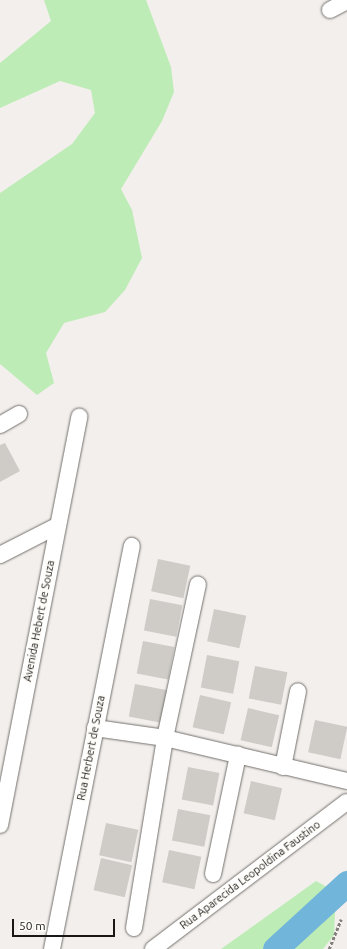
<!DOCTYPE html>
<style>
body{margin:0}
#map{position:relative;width:347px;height:949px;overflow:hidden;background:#f3efec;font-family:Ubuntu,sans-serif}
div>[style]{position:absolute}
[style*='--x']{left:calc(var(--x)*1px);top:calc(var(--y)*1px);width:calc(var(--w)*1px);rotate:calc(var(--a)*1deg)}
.green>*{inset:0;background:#bdecb6}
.river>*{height:25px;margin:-12.5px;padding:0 12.5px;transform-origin:12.5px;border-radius:12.5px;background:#71b5da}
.building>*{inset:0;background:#cfccc8;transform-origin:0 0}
.path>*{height:2.5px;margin-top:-1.25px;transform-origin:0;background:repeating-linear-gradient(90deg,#82807d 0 3px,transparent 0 5px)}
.roads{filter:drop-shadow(0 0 1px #73706d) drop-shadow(0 0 1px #73706d)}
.minor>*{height:16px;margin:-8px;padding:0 8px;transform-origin:8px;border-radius:8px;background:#fff}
span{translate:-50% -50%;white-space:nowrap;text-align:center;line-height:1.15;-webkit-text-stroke:4px #fffdfa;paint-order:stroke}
.street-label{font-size:11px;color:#191816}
.scale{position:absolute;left:12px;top:919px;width:103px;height:18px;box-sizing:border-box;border:2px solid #191816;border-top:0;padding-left:5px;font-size:12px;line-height:14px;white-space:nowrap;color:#191816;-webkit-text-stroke:3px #fffdfa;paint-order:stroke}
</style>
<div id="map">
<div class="green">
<i style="clip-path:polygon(44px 0,146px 0,171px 67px,174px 92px,162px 121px,121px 189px,132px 210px,142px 258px,125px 290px,105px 312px,64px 323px,46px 353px,54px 383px,37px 395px,0 364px,0 193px,72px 144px,95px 113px,91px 90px,60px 81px,0 108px,0 63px,51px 21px)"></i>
<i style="clip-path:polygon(316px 881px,336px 892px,334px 935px,323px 949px,221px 949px)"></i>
</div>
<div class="river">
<i style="--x:275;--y:949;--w:98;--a:-42.5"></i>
</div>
<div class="building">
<i style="clip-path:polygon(5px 443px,20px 471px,0 482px,0 445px)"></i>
<i style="left:158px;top:559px;width:33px;height:33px;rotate:12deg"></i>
<i style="left:150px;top:599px;width:33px;height:32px;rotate:11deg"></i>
<i style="left:214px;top:609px;width:33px;height:33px;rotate:12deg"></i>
<i style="left:143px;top:641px;width:32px;height:33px;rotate:11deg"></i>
<i style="left:207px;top:655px;width:33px;height:33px;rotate:11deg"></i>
<i style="left:255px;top:666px;width:33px;height:33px;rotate:11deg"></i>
<i style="left:135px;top:684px;width:33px;height:33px;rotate:11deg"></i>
<i style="left:200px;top:695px;width:32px;height:33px;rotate:13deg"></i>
<i style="left:248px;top:708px;width:32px;height:33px;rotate:13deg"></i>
<i style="left:315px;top:720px;width:33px;height:33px;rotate:12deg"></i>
<i style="left:188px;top:767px;width:32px;height:33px;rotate:11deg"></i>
<i style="left:251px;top:781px;width:32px;height:33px;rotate:13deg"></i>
<i style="left:178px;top:809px;width:33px;height:32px;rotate:11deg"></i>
<i style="left:106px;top:823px;width:33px;height:33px;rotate:12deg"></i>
<i style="left:169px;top:850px;width:33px;height:33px;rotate:12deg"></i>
<i style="left:101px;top:858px;width:32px;height:33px;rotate:13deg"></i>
</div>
<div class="path">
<i style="--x:329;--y:949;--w:32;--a:-68"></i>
</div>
<div class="roads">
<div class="minor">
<i style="--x:330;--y:10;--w:19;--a:-28"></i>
<i style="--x:0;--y:425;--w:22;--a:-30"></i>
<i style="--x:0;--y:555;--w:64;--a:-27"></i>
<i style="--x:95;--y:728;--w:71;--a:8.1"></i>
<i style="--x:165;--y:738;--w:187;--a:13.3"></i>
<i style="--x:283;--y:767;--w:77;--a:-78.8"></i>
<i style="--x:0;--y:825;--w:416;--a:-79"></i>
<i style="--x:213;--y:874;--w:122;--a:-78.1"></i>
<i style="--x:134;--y:928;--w:193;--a:-80.7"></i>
<i style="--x:165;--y:738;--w:157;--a:-77.9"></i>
<i style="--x:52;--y:949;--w:411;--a:-78.8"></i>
<i style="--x:153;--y:949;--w:243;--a:-37.2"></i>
</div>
</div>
<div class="street-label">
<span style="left:39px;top:621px;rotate:-79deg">Avenida Hebert de Souza</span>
<span style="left:91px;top:748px;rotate:-79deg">Rua Herbert de Souza</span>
<span style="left:250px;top:875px;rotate:-37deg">Rua Aparecida Leopoldina Faustino</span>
</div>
<div class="scale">50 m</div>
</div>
